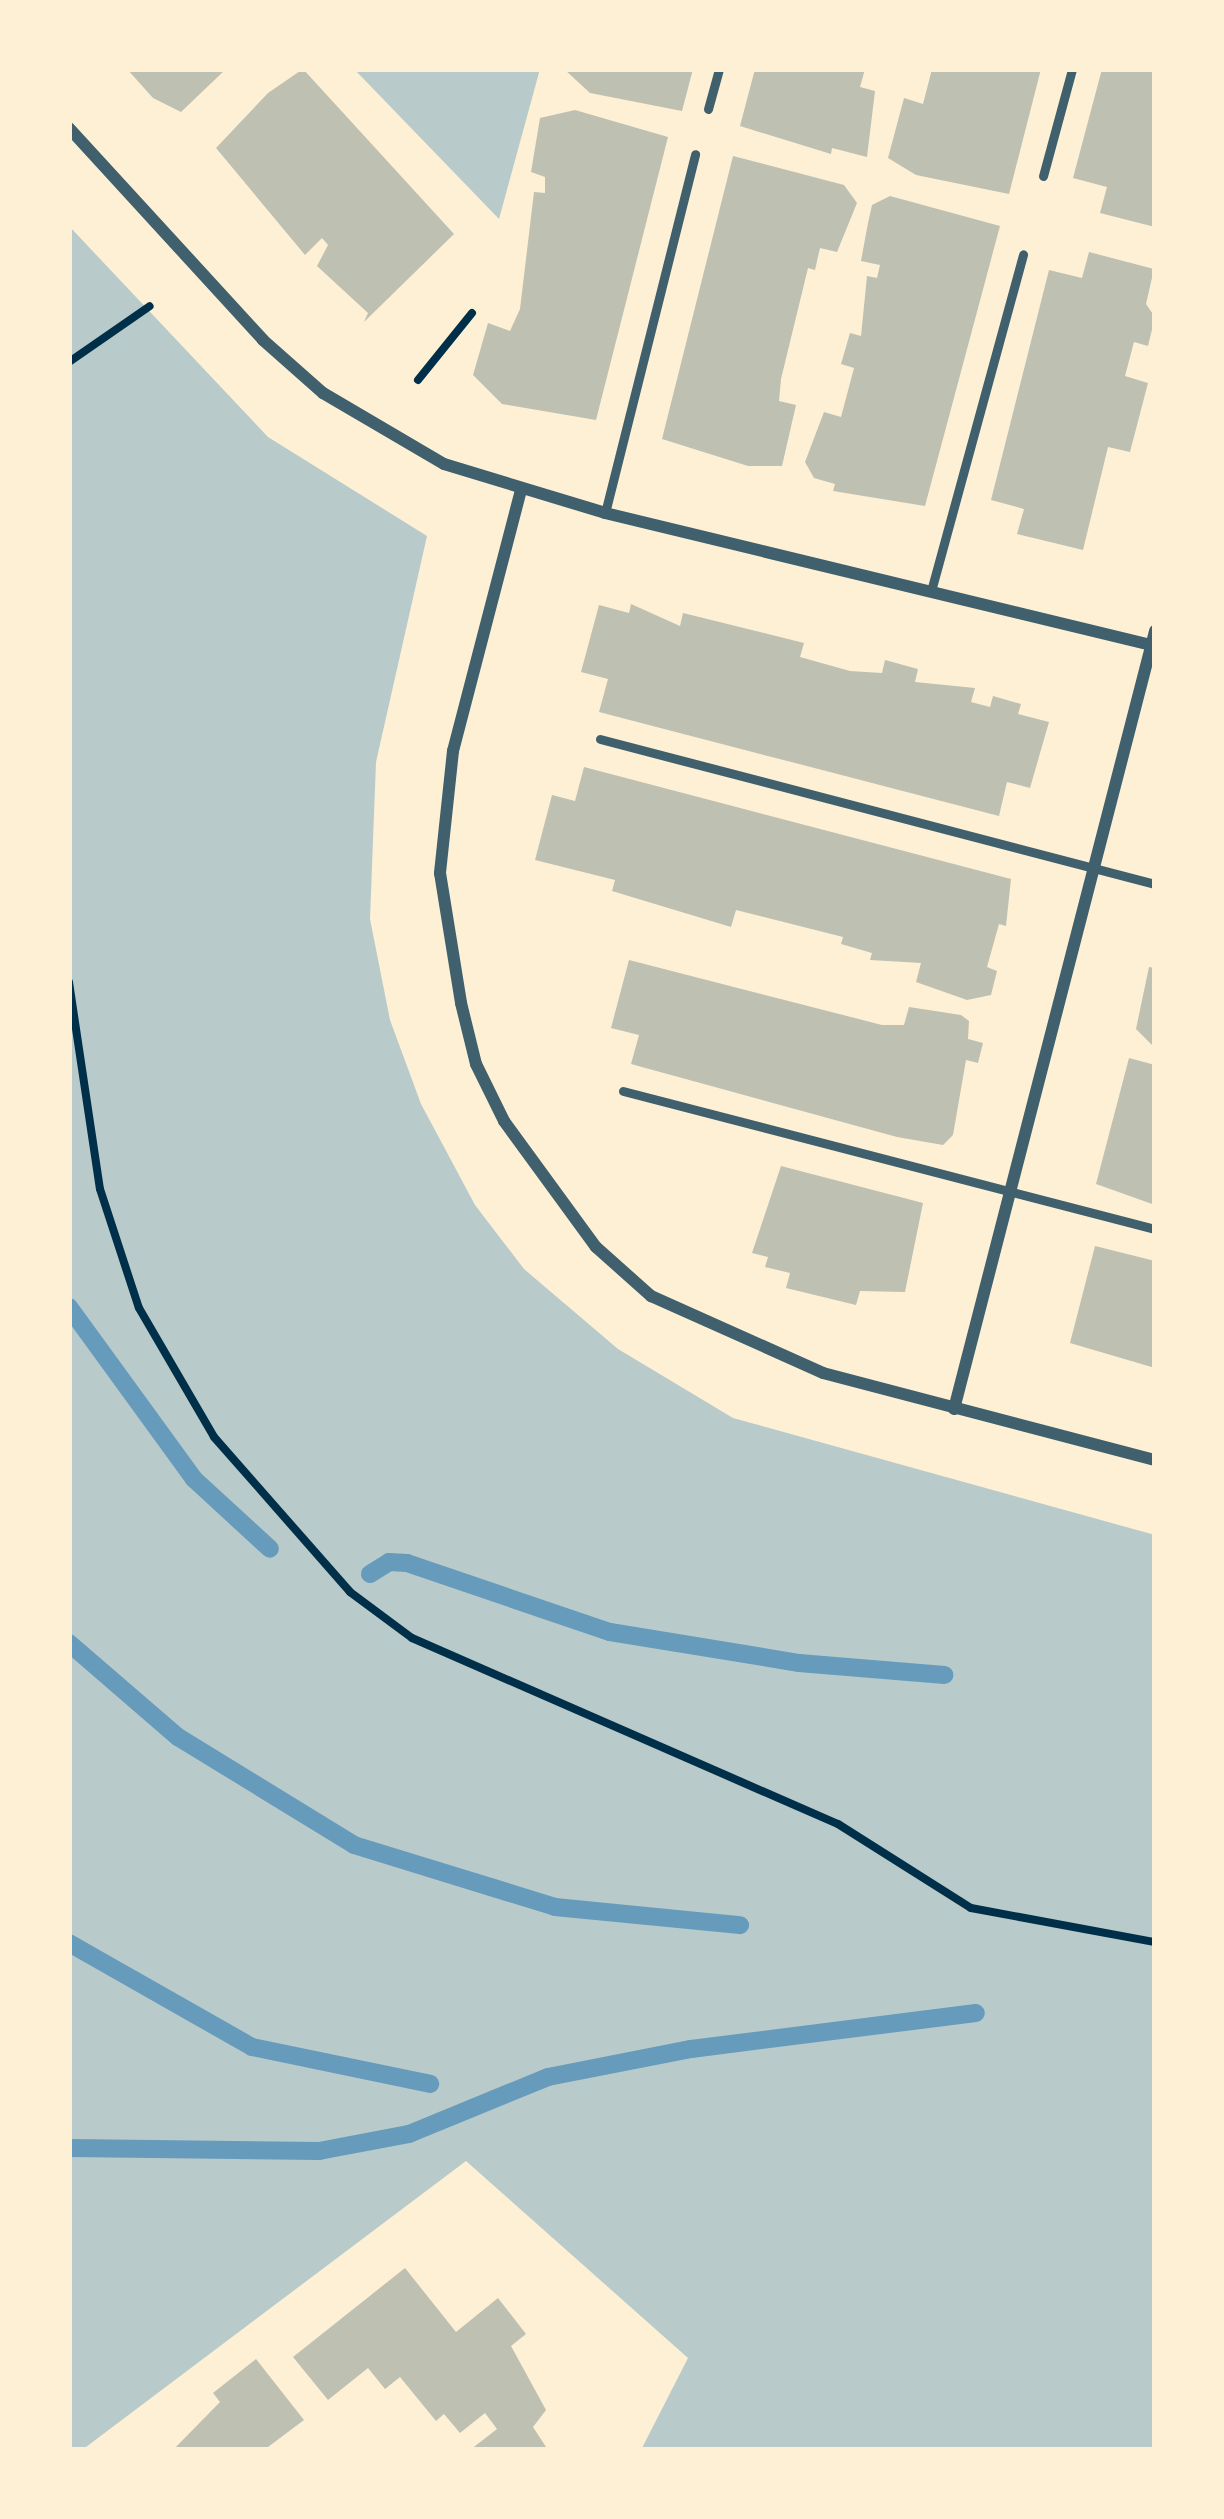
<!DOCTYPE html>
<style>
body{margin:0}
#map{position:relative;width:1224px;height:2519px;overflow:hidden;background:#fdf0d5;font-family:Manrope,sans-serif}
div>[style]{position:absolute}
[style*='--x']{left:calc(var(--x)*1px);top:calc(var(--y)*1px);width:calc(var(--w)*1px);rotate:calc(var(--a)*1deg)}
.green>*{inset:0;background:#b9caca}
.stream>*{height:18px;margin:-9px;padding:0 9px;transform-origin:9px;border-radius:9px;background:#669bbc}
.building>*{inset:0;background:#bec0b2}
.path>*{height:8px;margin:-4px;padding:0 4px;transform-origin:4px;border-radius:4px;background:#003049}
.service>*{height:9px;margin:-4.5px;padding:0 4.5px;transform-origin:4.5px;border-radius:4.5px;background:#3f606c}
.minor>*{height:12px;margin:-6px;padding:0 6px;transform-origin:6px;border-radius:6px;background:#3f606c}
span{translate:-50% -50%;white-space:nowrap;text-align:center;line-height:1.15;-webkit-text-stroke:10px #fdf0d5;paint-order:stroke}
.frame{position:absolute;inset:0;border:72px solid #fdf0d5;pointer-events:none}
</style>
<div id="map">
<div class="green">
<i style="clip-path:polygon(354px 69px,540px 69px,499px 219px)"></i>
<i style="clip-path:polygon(69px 226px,268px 437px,427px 536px,376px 762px,370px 919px,390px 1020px,421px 1104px,475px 1205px,524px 1269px,618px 1349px,733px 1418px,1155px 1535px,1155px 2450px,641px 2450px,688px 2358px,466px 2161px,82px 2450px,69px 2450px)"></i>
</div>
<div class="stream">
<i style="--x:69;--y:1307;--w:213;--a:54"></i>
<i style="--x:194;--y:1479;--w:103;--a:42.6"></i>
<i style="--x:370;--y:1574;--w:22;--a:-32"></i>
<i style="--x:389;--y:1562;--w:18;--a:3"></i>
<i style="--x:407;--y:1563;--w:214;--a:18.8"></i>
<i style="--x:610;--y:1632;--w:192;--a:9.3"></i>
<i style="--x:799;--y:1663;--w:146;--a:4.7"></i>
<i style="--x:69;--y:1643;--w:144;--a:40.8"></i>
<i style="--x:178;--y:1737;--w:206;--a:31.5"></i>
<i style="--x:354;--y:1845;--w:210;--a:17.1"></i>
<i style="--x:555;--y:1907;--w:186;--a:5.6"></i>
<i style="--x:69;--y:1943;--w:210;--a:29.6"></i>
<i style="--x:252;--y:2047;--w:182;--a:11.7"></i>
<i style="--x:69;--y:2148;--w:250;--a:0.7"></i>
<i style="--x:319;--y:2151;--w:92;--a:-10.7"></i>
<i style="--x:409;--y:2134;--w:150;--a:-22.3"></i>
<i style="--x:548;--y:2077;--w:146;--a:-11.1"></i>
<i style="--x:691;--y:2049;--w:287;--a:-7.2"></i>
</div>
<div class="building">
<i style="clip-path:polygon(127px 69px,226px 69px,181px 112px,153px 98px)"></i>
<i style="clip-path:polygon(303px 69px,454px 234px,364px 322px,368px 313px,317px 266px,328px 245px,322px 238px,305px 255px,216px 148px,268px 93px)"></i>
<i style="clip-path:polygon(564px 69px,693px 69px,682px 111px,590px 93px)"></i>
<i style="clip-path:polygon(755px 69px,865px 69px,860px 87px,875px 91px,867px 157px,832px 148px,831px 154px,740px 126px)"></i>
<i style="clip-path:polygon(932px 69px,1041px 69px,1009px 194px,916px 175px,888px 158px,904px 98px,923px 104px)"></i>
<i style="clip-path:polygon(1102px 69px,1155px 69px,1155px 227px,1100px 213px,1107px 187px,1073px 178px)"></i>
<i style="clip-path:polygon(575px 110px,668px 137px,596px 420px,502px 404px,473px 375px,488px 323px,510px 331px,520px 309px,534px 192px,545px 193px,545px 177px,531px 172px,540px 118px)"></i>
<i style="clip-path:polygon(733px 156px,844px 185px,857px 203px,837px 252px,820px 248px,815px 270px,808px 268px,781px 379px,779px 401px,796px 405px,782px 466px,748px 466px,662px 439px)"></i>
<i style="clip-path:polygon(890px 196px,1000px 226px,925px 506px,833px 491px,835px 484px,814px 478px,805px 462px,824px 412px,841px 417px,854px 368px,841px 364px,850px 333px,861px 336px,867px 276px,877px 278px,880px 265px,861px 261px,868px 223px,872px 205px)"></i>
<i style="clip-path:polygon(1089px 252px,1154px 269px,1146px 304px,1155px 317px,1148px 346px,1134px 342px,1125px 376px,1148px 383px,1130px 452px,1108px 447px,1083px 550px,1017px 534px,1024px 509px,991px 500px,1049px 270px,1082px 278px)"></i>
<i style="clip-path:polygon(631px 604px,680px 626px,683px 613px,804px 643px,800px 657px,850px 671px,882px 673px,885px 660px,918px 669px,915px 682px,975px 688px,971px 702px,990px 707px,993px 696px,1021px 704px,1018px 714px,1049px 722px,1030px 788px,1007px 782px,999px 816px,599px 712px,608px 679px,581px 672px,599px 605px,629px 613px)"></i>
<i style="clip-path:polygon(584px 767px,1011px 879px,1006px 926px,999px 924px,987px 967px,997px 971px,991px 995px,967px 1000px,916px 982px,921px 963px,870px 960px,872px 953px,841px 944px,843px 937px,736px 910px,731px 927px,612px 891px,615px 880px,535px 860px,552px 795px,575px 801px)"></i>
<i style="clip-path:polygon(629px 960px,882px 1025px,904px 1025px,909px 1007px,961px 1015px,969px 1021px,968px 1039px,983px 1043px,978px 1063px,966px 1060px,953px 1135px,943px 1145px,897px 1137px,631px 1064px,639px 1035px,611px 1028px)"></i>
<i style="clip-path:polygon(1149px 967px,1155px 968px,1155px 1048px,1136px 1029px)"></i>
<i style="clip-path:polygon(1129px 1058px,1155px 1065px,1155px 1205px,1096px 1184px)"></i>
<i style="clip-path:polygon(781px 1166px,923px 1203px,905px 1292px,860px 1291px,856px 1305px,786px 1288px,790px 1273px,765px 1267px,768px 1257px,752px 1253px)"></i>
<i style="clip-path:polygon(1095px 1246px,1155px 1261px,1155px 1368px,1070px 1343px)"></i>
<i style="clip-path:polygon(405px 2268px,456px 2332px,498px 2298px,526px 2334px,511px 2346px,546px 2410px,533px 2427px,548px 2450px,470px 2450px,497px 2429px,485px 2413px,460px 2433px,444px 2414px,436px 2421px,400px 2377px,385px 2389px,368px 2368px,328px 2400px,293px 2357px)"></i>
<i style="clip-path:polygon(256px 2359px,304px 2420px,264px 2450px,173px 2450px,220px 2402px,213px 2393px)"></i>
</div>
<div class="path">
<i style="--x:69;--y:362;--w:98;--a:-34.7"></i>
<i style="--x:418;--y:380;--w:86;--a:-51.1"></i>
<i style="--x:69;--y:982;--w:209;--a:81.5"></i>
<i style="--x:100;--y:1189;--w:125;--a:71.9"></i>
<i style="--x:139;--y:1308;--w:149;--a:59.8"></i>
<i style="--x:214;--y:1437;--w:206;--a:48.7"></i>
<i style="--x:350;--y:1592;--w:77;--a:36.6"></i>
<i style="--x:412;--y:1638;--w:465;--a:23.6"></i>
<i style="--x:838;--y:1824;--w:157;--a:32.3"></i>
<i style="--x:971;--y:1908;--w:187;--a:10.5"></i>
</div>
<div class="service">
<i style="--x:708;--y:109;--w:41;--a:-74.6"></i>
<i style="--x:1043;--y:176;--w:111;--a:-74.8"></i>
<i style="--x:605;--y:513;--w:370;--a:-75.9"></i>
<i style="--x:931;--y:591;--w:349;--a:-74.7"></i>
<i style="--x:600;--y:739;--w:574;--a:14.64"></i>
<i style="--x:623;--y:1091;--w:550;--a:14.54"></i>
</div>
<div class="minor">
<i style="--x:69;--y:128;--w:287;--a:47.5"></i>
<i style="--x:263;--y:340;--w:80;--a:41.5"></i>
<i style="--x:323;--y:393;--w:140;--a:30.4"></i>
<i style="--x:444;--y:464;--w:168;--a:16.9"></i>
<i style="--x:605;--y:513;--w:566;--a:13.59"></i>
<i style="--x:521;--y:490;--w:270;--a:104.6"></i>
<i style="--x:453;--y:751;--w:123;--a:96.1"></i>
<i style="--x:440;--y:873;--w:132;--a:80.8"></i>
<i style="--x:461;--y:1003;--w:63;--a:76.2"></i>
<i style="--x:476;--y:1064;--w:64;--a:63.8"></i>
<i style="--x:504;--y:1121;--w:156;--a:53.9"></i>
<i style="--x:596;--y:1247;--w:74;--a:41.7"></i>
<i style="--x:651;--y:1296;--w:188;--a:24.1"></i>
<i style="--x:823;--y:1373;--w:343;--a:14.7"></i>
<i style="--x:954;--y:1409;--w:804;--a:-75.51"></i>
</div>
<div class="frame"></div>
</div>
